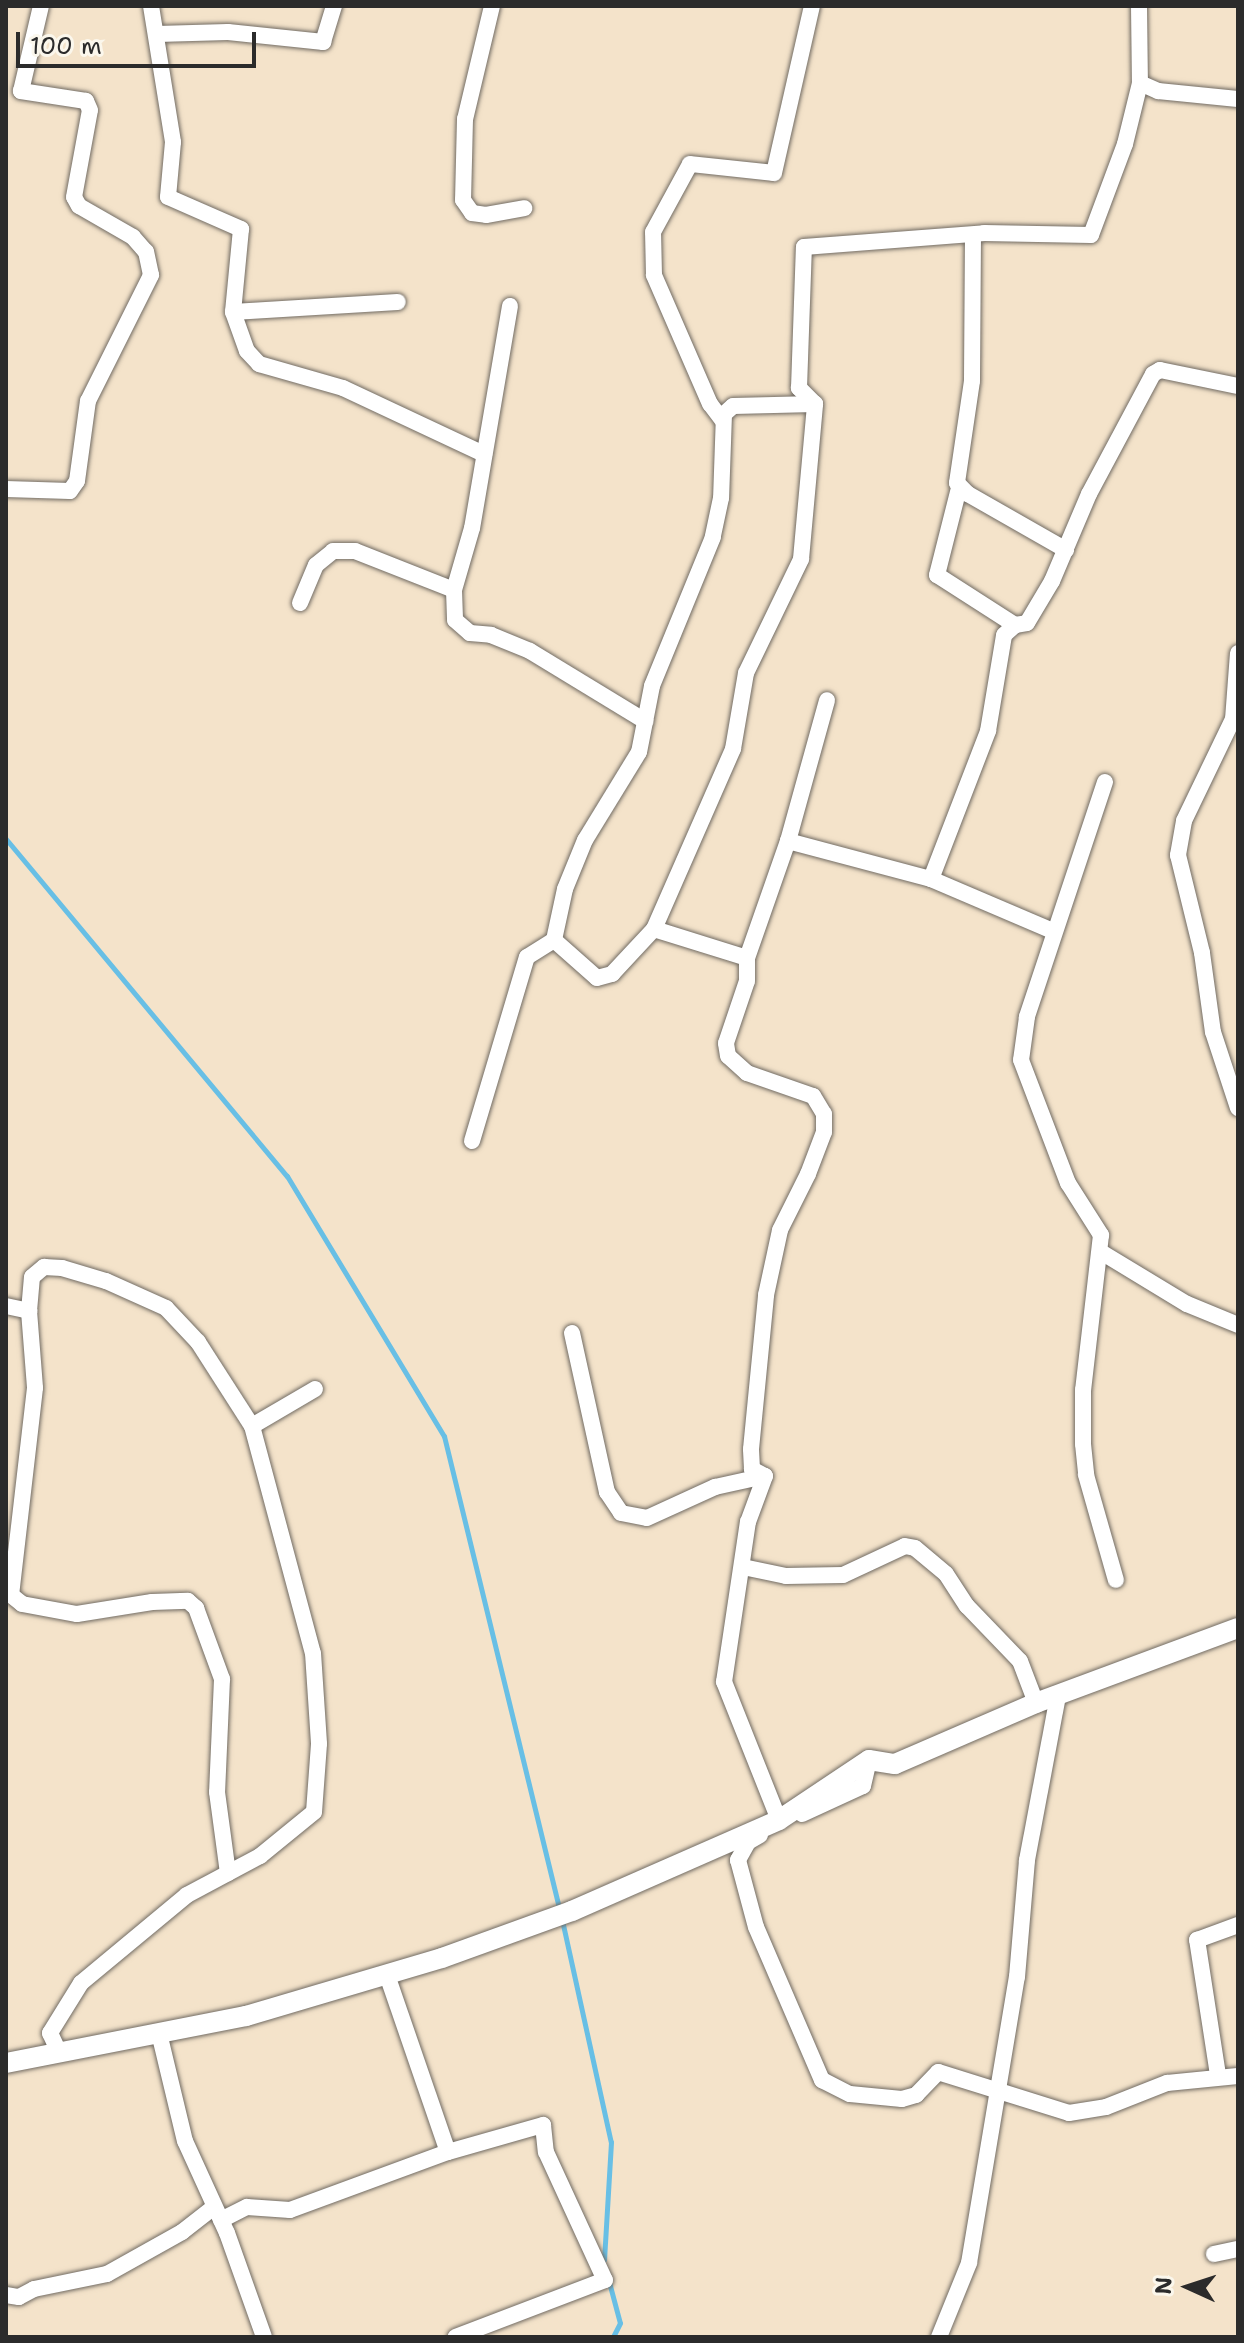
<!DOCTYPE html>
<style>
body{margin:0}
#map{position:relative;width:1244px;height:2343px;overflow:hidden;background:#f4e3ca;font-family:"Shantell Sans",sans-serif}
div>[style]{position:absolute}
[style*='--x']{left:calc(var(--x)*1px);top:calc(var(--y)*1px);width:calc(var(--w)*1px);rotate:calc(var(--a)*1deg)}
.stream>*{height:5px;margin:-2.5px;padding:0 2.5px;transform-origin:2.5px;border-radius:2.5px;background:#68bfe5}
.roads{filter:drop-shadow(0 0 2px #716b63) drop-shadow(0 0 2px #716b63)}
.minor>*{height:16px;margin:-8px;padding:0 8px;transform-origin:8px;border-radius:8px;background:#fff}
.major>*{height:20px;margin:-10px;padding:0 10px;transform-origin:10px;border-radius:10px;background:#fff}
span{translate:-50% -50%;white-space:nowrap;text-align:center;line-height:1.15;-webkit-text-stroke:6px #fbf7ec;paint-order:stroke}
.frame{position:absolute;inset:0;border:8px solid #2b2b2b;pointer-events:none}
.north{position:absolute;left:1148px;top:2247px;width:80px;height:80px;-webkit-text-stroke:6px #fbf7ec;paint-order:stroke;rotate:273deg;font-size:22px;font-weight:700;line-height:32px;text-align:center;color:#2b2b2b}
.north::after{content:'';display:block;margin:auto;width:28px;height:36px;background:#2b2b2b;clip-path:polygon(50% 0,100% 100%,50% 72%,0 100%)}
.scale{position:absolute;left:16px;top:32px;width:240px;height:36px;box-sizing:border-box;border:4px solid #2b2b2b;border-top:0;padding-left:10px;font-size:24px;line-height:28px;white-space:nowrap;color:#2b2b2b;-webkit-text-stroke:6px #fbf7ec;paint-order:stroke}
</style>
<div id="map">
<div class="stream">
<i style="--x:6;--y:839;--w:439;--a:50.2"></i>
<i style="--x:287;--y:1176;--w:304;--a:58.9"></i>
<i style="--x:444;--y:1436;--w:489;--a:76.3"></i>
<i style="--x:562;--y:1920;--w:227;--a:77.6"></i>
<i style="--x:611;--y:2142;--w:118;--a:93.4"></i>
<i style="--x:609;--y:2282;--w:42;--a:75"></i>
<i style="--x:620;--y:2323;--w:16;--a:117"></i>
</div>
<div class="roads">
<div class="minor">
<i style="--x:151;--y:6;--w:138;--a:80.8"></i>
<i style="--x:173;--y:142;--w:55;--a:95.2"></i>
<i style="--x:168;--y:197;--w:80;--a:23.7"></i>
<i style="--x:241;--y:229;--w:83;--a:95.5"></i>
<i style="--x:233;--y:312;--w:41;--a:70.3"></i>
<i style="--x:247;--y:351;--w:18;--a:47"></i>
<i style="--x:259;--y:364;--w:87;--a:15.9"></i>
<i style="--x:343;--y:388;--w:156;--a:25.1"></i>
<i style="--x:492;--y:6;--w:116;--a:103.4"></i>
<i style="--x:465;--y:119;--w:81;--a:91.4"></i>
<i style="--x:463;--y:200;--w:16;--a:55"></i>
<i style="--x:472;--y:213;--w:14;--a:8"></i>
<i style="--x:486;--y:215;--w:39;--a:-10"></i>
<i style="--x:1139;--y:6;--w:77;--a:89.3"></i>
<i style="--x:1140;--y:83;--w:20;--a:24"></i>
<i style="--x:1158;--y:91;--w:80;--a:5.7"></i>
<i style="--x:157;--y:34;--w:71;--a:-1.6"></i>
<i style="--x:228;--y:32;--w:96;--a:6"></i>
<i style="--x:323;--y:42;--w:38;--a:-73"></i>
<i style="--x:973;--y:235;--w:146;--a:90.4"></i>
<i style="--x:972;--y:381;--w:103;--a:98.4"></i>
<i style="--x:957;--y:483;--w:16;--a:45"></i>
<i style="--x:968;--y:494;--w:113;--a:29.7"></i>
<i style="--x:510;--y:306;--w:225;--a:99.7"></i>
<i style="--x:472;--y:528;--w:65;--a:106.2"></i>
<i style="--x:454;--y:590;--w:30;--a:88"></i>
<i style="--x:455;--y:620;--w:20;--a:41"></i>
<i style="--x:470;--y:633;--w:21;--a:5"></i>
<i style="--x:491;--y:635;--w:42;--a:22.3"></i>
<i style="--x:530;--y:651;--w:135;--a:31.3"></i>
<i style="--x:233;--y:312;--w:165;--a:-3.5"></i>
<i style="--x:815;--y:404;--w:82;--a:178.6"></i>
<i style="--x:733;--y:406;--w:12;--a:138"></i>
<i style="--x:724;--y:414;--w:84;--a:92"></i>
<i style="--x:721;--y:498;--w:40;--a:102"></i>
<i style="--x:713;--y:537;--w:161;--a:112.3"></i>
<i style="--x:652;--y:686;--w:67;--a:101.1"></i>
<i style="--x:639;--y:752;--w:103;--a:121.5"></i>
<i style="--x:585;--y:840;--w:53;--a:112.2"></i>
<i style="--x:565;--y:889;--w:52;--a:102.2"></i>
<i style="--x:554;--y:940;--w:57;--a:41.5"></i>
<i style="--x:597;--y:978;--w:16;--a:-15"></i>
<i style="--x:612;--y:974;--w:62;--a:-47"></i>
<i style="--x:654;--y:929;--w:197;--a:-66.3"></i>
<i style="--x:733;--y:749;--w:77;--a:-80.3"></i>
<i style="--x:746;--y:673;--w:127;--a:-64.2"></i>
<i style="--x:801;--y:559;--w:156;--a:-84.8"></i>
<i style="--x:815;--y:404;--w:23;--a:-135"></i>
<i style="--x:799;--y:388;--w:141;--a:-88"></i>
<i style="--x:804;--y:247;--w:181;--a:-4.4"></i>
<i style="--x:984;--y:233;--w:107;--a:1.1"></i>
<i style="--x:1091;--y:235;--w:97;--a:-69.5"></i>
<i style="--x:1125;--y:144;--w:63;--a:-76.2"></i>
<i style="--x:723;--y:421;--w:21;--a:-127"></i>
<i style="--x:710;--y:404;--w:141;--a:-113.5"></i>
<i style="--x:654;--y:275;--w:43;--a:-91.3"></i>
<i style="--x:653;--y:232;--w:77;--a:-61.4"></i>
<i style="--x:690;--y:164;--w:84;--a:6.1"></i>
<i style="--x:774;--y:173;--w:171;--a:-77.2"></i>
<i style="--x:959;--y:488;--w:90;--a:104.2"></i>
<i style="--x:937;--y:575;--w:93;--a:32.7"></i>
<i style="--x:1015;--y:625;--w:12;--a:-9"></i>
<i style="--x:1027;--y:623;--w:49;--a:-59.2"></i>
<i style="--x:1052;--y:581;--w:95;--a:-67"></i>
<i style="--x:1089;--y:494;--w:136;--a:-61.9"></i>
<i style="--x:1153;--y:374;--w:8;--a:-30"></i>
<i style="--x:1160;--y:370;--w:80;--a:11.6"></i>
<i style="--x:6;--y:489;--w:64;--a:1.8"></i>
<i style="--x:70;--y:491;--w:12;--a:-55"></i>
<i style="--x:77;--y:481;--w:81;--a:-82.2"></i>
<i style="--x:88;--y:401;--w:141;--a:-63.4"></i>
<i style="--x:151;--y:275;--w:24;--a:-102"></i>
<i style="--x:146;--y:252;--w:20;--a:-131"></i>
<i style="--x:133;--y:237;--w:62;--a:-150.1"></i>
<i style="--x:79;--y:206;--w:10;--a:-119"></i>
<i style="--x:74;--y:197;--w:88;--a:-79.6"></i>
<i style="--x:90;--y:110;--w:10;--a:-114"></i>
<i style="--x:86;--y:101;--w:66;--a:-171.3"></i>
<i style="--x:21;--y:91;--w:87;--a:-76.8"></i>
<i style="--x:300;--y:603;--w:41;--a:-67.2"></i>
<i style="--x:316;--y:565;--w:22;--a:-39"></i>
<i style="--x:333;--y:551;--w:22;--a:0"></i>
<i style="--x:355;--y:551;--w:106;--a:21.5"></i>
<i style="--x:1238;--y:653;--w:66;--a:94.3"></i>
<i style="--x:1233;--y:719;--w:113;--a:115.7"></i>
<i style="--x:1184;--y:821;--w:35;--a:100"></i>
<i style="--x:1178;--y:855;--w:101;--a:76.2"></i>
<i style="--x:1202;--y:953;--w:80;--a:82.1"></i>
<i style="--x:1213;--y:1032;--w:80;--a:71.8"></i>
<i style="--x:1105;--y:782;--w:248;--a:108.4"></i>
<i style="--x:1027;--y:1017;--w:43;--a:97.9"></i>
<i style="--x:1021;--y:1060;--w:132;--a:69.1"></i>
<i style="--x:1068;--y:1183;--w:62;--a:57.6"></i>
<i style="--x:1101;--y:1235;--w:156;--a:96.6"></i>
<i style="--x:1083;--y:1390;--w:54;--a:90"></i>
<i style="--x:1083;--y:1444;--w:31;--a:84"></i>
<i style="--x:1086;--y:1475;--w:109;--a:74.1"></i>
<i style="--x:788;--y:841;--w:146;--a:-74.5"></i>
<i style="--x:931;--y:879;--w:159;--a:-68.9"></i>
<i style="--x:988;--y:731;--w:97;--a:-80.5"></i>
<i style="--x:1004;--y:635;--w:15;--a:-42"></i>
<i style="--x:654;--y:929;--w:97;--a:17.3"></i>
<i style="--x:472;--y:1141;--w:192;--a:-73.4"></i>
<i style="--x:527;--y:957;--w:32;--a:-32"></i>
<i style="--x:1101;--y:1252;--w:100;--a:31.2"></i>
<i style="--x:1187;--y:1304;--w:55;--a:22.4"></i>
<i style="--x:6;--y:1306;--w:24;--a:12"></i>
<i style="--x:29;--y:1311;--w:77;--a:85.5"></i>
<i style="--x:35;--y:1388;--w:208;--a:96.6"></i>
<i style="--x:11;--y:1595;--w:14;--a:39"></i>
<i style="--x:22;--y:1604;--w:56;--a:10.3"></i>
<i style="--x:77;--y:1614;--w:76;--a:-9.1"></i>
<i style="--x:152;--y:1602;--w:36;--a:-2"></i>
<i style="--x:188;--y:1601;--w:11;--a:41"></i>
<i style="--x:196;--y:1608;--w:76;--a:69.9"></i>
<i style="--x:222;--y:1679;--w:113;--a:92.5"></i>
<i style="--x:217;--y:1792;--w:82;--a:82.3"></i>
<i style="--x:29;--y:1311;--w:34;--a:-85"></i>
<i style="--x:32;--y:1277;--w:16;--a:-40"></i>
<i style="--x:44;--y:1267;--w:18;--a:3"></i>
<i style="--x:62;--y:1268;--w:46;--a:16.5"></i>
<i style="--x:106;--y:1281;--w:66;--a:24.2"></i>
<i style="--x:166;--y:1308;--w:47;--a:46.7"></i>
<i style="--x:198;--y:1342;--w:100;--a:57.3"></i>
<i style="--x:252;--y:1426;--w:235;--a:75"></i>
<i style="--x:313;--y:1653;--w:91;--a:86.2"></i>
<i style="--x:319;--y:1744;--w:68;--a:94.2"></i>
<i style="--x:314;--y:1812;--w:70;--a:140.8"></i>
<i style="--x:260;--y:1856;--w:83;--a:151.9"></i>
<i style="--x:187;--y:1895;--w:138;--a:140.3"></i>
<i style="--x:81;--y:1983;--w:59;--a:121.8"></i>
<i style="--x:50;--y:2033;--w:21;--a:65"></i>
<i style="--x:572;--y:1333;--w:163;--a:77.6"></i>
<i style="--x:607;--y:1492;--w:25;--a:56"></i>
<i style="--x:621;--y:1513;--w:26;--a:11"></i>
<i style="--x:647;--y:1518;--w:75;--a:-24.5"></i>
<i style="--x:715;--y:1487;--w:51;--a:-12.4"></i>
<i style="--x:252;--y:1426;--w:73;--a:-30.4"></i>
<i style="--x:743;--y:1567;--w:44;--a:11.8"></i>
<i style="--x:786;--y:1576;--w:57;--a:-1"></i>
<i style="--x:843;--y:1575;--w:68;--a:-25.1"></i>
<i style="--x:905;--y:1546;--w:10;--a:11"></i>
<i style="--x:915;--y:1548;--w:40;--a:40"></i>
<i style="--x:946;--y:1574;--w:38;--a:57"></i>
<i style="--x:967;--y:1606;--w:76;--a:46.1"></i>
<i style="--x:1020;--y:1661;--w:45;--a:69.1"></i>
<i style="--x:802;--y:1814;--w:67;--a:-24.7"></i>
<i style="--x:863;--y:1786;--w:27;--a:-77"></i>
<i style="--x:779;--y:1820;--w:149;--a:-111.7"></i>
<i style="--x:724;--y:1682;--w:162;--a:-81.5"></i>
<i style="--x:748;--y:1522;--w:49;--a:-69.7"></i>
<i style="--x:765;--y:1476;--w:15;--a:-152"></i>
<i style="--x:752;--y:1469;--w:20;--a:-93"></i>
<i style="--x:751;--y:1449;--w:155;--a:-84.4"></i>
<i style="--x:766;--y:1295;--w:66;--a:-77.8"></i>
<i style="--x:780;--y:1230;--w:63;--a:-63.4"></i>
<i style="--x:808;--y:1174;--w:45;--a:-69.1"></i>
<i style="--x:824;--y:1132;--w:18;--a:-90"></i>
<i style="--x:824;--y:1114;--w:21;--a:-121"></i>
<i style="--x:813;--y:1096;--w:70;--a:-160.8"></i>
<i style="--x:747;--y:1073;--w:25;--a:-138"></i>
<i style="--x:728;--y:1056;--w:13;--a:-99"></i>
<i style="--x:726;--y:1043;--w:65;--a:-71.3"></i>
<i style="--x:747;--y:981;--w:23;--a:-90"></i>
<i style="--x:747;--y:958;--w:124;--a:-70.7"></i>
<i style="--x:788;--y:841;--w:148;--a:14.9"></i>
<i style="--x:931;--y:879;--w:133;--a:23.1"></i>
<i style="--x:760;--y:1835;--w:14;--a:150"></i>
<i style="--x:748;--y:1842;--w:21;--a:119"></i>
<i style="--x:738;--y:1860;--w:69;--a:75"></i>
<i style="--x:756;--y:1927;--w:167;--a:66.7"></i>
<i style="--x:822;--y:2080;--w:31;--a:27"></i>
<i style="--x:850;--y:2094;--w:52;--a:5.5"></i>
<i style="--x:902;--y:2099;--w:15;--a:-16"></i>
<i style="--x:916;--y:2095;--w:32;--a:-46"></i>
<i style="--x:938;--y:2072;--w:137;--a:17.4"></i>
<i style="--x:1069;--y:2113;--w:37;--a:-9"></i>
<i style="--x:1106;--y:2107;--w:66;--a:-21.5"></i>
<i style="--x:1167;--y:2083;--w:71;--a:-5.6"></i>
<i style="--x:387;--y:1975;--w:187;--a:71"></i>
<i style="--x:159;--y:2033;--w:111;--a:76.5"></i>
<i style="--x:185;--y:2141;--w:101;--a:65.5"></i>
<i style="--x:227;--y:2233;--w:110;--a:70.4"></i>
<i style="--x:1218;--y:2075;--w:137;--a:-98.8"></i>
<i style="--x:1197;--y:1940;--w:44;--a:-20.1"></i>
<i style="--x:221;--y:2220;--w:29;--a:-27"></i>
<i style="--x:247;--y:2207;--w:43;--a:4"></i>
<i style="--x:290;--y:2210;--w:168;--a:-20.2"></i>
<i style="--x:448;--y:2152;--w:99;--a:-15.9"></i>
<i style="--x:543;--y:2125;--w:27;--a:84"></i>
<i style="--x:546;--y:2152;--w:141;--a:65.3"></i>
<i style="--x:605;--y:2280;--w:160;--a:159.1"></i>
<i style="--x:1214;--y:2254;--w:25;--a:-12"></i>
<i style="--x:6;--y:2295;--w:13;--a:9"></i>
<i style="--x:19;--y:2297;--w:17;--a:-28"></i>
<i style="--x:34;--y:2289;--w:75;--a:-11.6"></i>
<i style="--x:107;--y:2274;--w:86;--a:-29.2"></i>
<i style="--x:182;--y:2232;--w:39;--a:-38"></i>
<i style="--x:939;--y:2337;--w:80;--a:-67.9"></i>
<i style="--x:969;--y:2263;--w:290;--a:-80.5"></i>
<i style="--x:1017;--y:1977;--w:117;--a:-85.1"></i>
<i style="--x:1027;--y:1860;--w:167;--a:-79.3"></i>
</div>
<div class="major">
<i style="--x:6;--y:2063;--w:245;--a:-11.1"></i>
<i style="--x:246;--y:2016;--w:204;--a:-16.5"></i>
<i style="--x:442;--y:1958;--w:138;--a:-19.9"></i>
<i style="--x:572;--y:1911;--w:226;--a:-23.7"></i>
<i style="--x:779;--y:1820;--w:108;--a:-33.7"></i>
<i style="--x:869;--y:1760;--w:26;--a:9"></i>
<i style="--x:895;--y:1764;--w:154;--a:-23.4"></i>
<i style="--x:1036;--y:1703;--w:215;--a:-20.4"></i>
</div>
</div>
<div class="frame"></div>
<div class="north">N</div>
<div class="scale">100 m</div>
</div>
